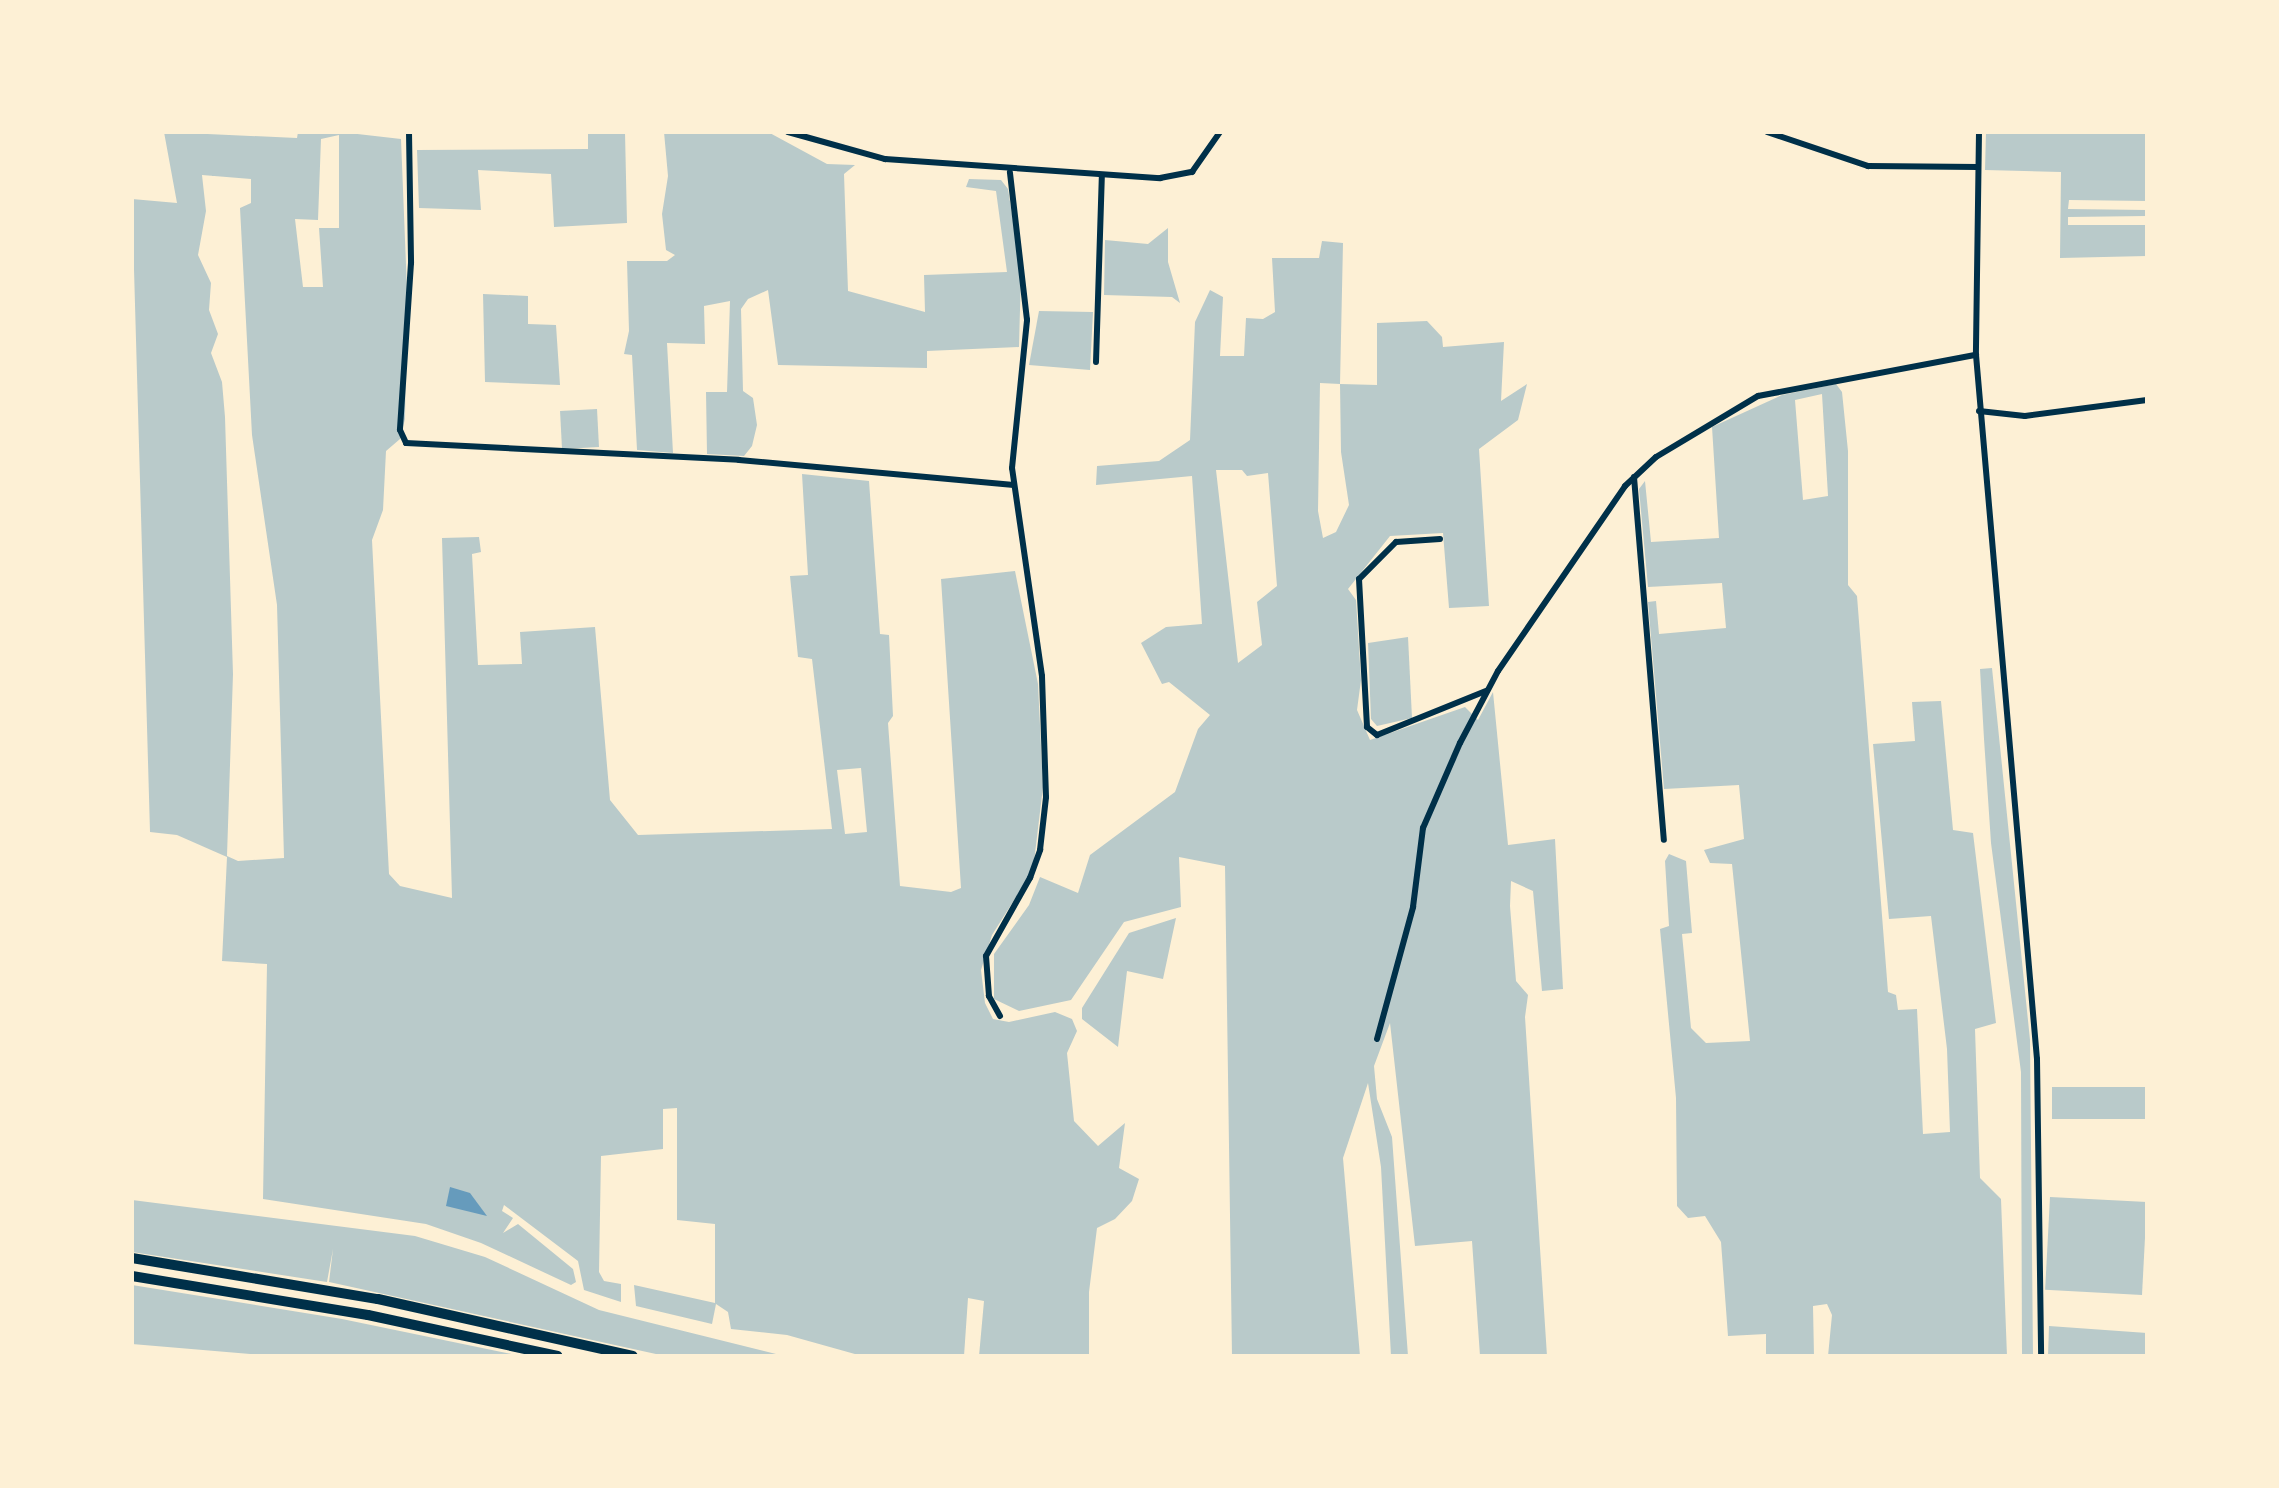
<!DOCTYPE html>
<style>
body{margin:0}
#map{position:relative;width:2279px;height:1488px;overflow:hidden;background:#fdf0d5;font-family:Ubuntu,sans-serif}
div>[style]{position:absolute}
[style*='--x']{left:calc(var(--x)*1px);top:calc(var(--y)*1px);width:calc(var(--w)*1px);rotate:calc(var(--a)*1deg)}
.green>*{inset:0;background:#b9caca;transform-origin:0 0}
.water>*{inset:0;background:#669bbc}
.minor>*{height:6px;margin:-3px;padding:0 3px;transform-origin:3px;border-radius:3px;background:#003049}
.primary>*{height:10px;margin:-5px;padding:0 5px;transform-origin:5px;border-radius:5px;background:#003049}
span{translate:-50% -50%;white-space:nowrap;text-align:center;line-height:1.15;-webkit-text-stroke:8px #fdf0d5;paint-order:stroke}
.frame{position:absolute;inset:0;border:134px solid #fdf0d5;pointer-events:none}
</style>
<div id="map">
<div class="green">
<i style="clip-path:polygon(evenodd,164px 132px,297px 138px,298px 132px,340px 132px,401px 139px,407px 290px,405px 419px,400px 439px,386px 451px,383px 510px,372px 540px,389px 874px,400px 886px,452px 898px,442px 538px,479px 537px,481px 552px,472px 554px,478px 665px,522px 664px,520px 632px,595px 627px,610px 800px,638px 835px,832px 829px,812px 659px,798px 657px,790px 576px,808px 575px,802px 474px,869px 481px,880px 634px,889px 635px,893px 716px,888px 723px,900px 886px,951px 892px,961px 888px,941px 579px,1015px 571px,1038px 684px,1043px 787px,1033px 870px,992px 935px,981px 970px,985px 1003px,993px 1019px,1009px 1022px,1055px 1012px,1072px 1019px,1077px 1031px,1067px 1053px,1074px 1121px,1098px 1146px,1125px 1123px,1119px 1168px,1139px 1179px,1132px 1201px,1115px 1219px,1097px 1228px,1089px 1292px,1089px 1356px,979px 1356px,984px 1301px,968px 1298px,964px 1356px,862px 1356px,787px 1335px,731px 1329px,728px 1312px,716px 1304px,712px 1324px,636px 1306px,634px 1285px,715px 1303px,715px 1224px,677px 1220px,677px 1108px,663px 1109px,663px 1149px,601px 1156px,599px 1272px,604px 1281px,621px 1284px,621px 1302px,584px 1290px,578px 1261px,504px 1205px,502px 1211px,513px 1218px,503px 1233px,518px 1224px,573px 1269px,576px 1282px,571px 1285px,481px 1243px,426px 1224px,263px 1199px,267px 964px,222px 961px,227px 857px,177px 835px,150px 832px,132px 199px,177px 203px,164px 132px,339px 135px,339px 228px,319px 228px,323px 287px,303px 287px,295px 219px,318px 220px,321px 139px,339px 135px,164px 132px,202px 175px,251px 179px,251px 203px,240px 208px,252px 435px,277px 605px,284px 858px,238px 861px,227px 856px,233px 674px,225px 417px,222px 382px,211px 353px,218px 334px,209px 310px,211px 283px,198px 255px,206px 211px,202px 175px,164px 132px,861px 768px,867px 832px,845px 834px,837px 770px,861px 768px)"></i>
<i style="clip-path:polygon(588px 132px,625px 132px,627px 223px,554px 227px,551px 174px,478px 170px,481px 210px,419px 208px,417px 150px,588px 149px)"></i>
<i style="clip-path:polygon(664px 132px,768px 132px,827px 164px,855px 165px,844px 174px,848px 291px,925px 312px,924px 275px,1007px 272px,996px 191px,966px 187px,969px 179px,1001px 180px,1008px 189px,1021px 272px,1019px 347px,927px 351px,927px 368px,778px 365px,768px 290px,748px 299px,741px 309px,743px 391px,753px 398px,757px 425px,752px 446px,744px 456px,707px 454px,706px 392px,727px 392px,730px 301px,704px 306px,705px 344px,667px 343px,673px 453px,637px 450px,632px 355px,624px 354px,629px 331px,627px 261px,667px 261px,675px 255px,666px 250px,662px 214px,668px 176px)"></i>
<i style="clip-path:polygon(1986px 132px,2147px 132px,2147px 201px,2069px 200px,2068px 209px,2147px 210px,2147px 216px,2068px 217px,2068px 225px,2147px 225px,2147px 256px,2060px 258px,2061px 172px,1985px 170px)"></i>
<i style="clip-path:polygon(1168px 228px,1168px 262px,1180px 303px,1172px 297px,1104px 295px,1105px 240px,1148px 244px)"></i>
<i style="clip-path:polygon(evenodd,1322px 241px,1343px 243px,1340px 384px,1377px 385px,1377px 323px,1427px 321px,1442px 337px,1443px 347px,1504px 342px,1501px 401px,1527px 384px,1518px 420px,1479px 449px,1489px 606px,1449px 608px,1443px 533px,1390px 536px,1348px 589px,1356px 600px,1361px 680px,1357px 710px,1370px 740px,1465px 707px,1478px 720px,1493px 692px,1508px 845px,1555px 839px,1563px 989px,1542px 991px,1533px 891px,1511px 881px,1510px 906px,1516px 981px,1528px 995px,1525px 1017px,1547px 1356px,1480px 1356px,1472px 1241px,1415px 1246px,1390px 1023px,1374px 1066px,1377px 1099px,1392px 1137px,1408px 1356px,1391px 1356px,1381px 1167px,1368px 1083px,1343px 1158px,1360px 1356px,1232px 1356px,1225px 866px,1179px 857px,1181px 907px,1124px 922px,1071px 1000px,1019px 1011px,994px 999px,994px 954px,1029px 905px,1040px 877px,1078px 893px,1090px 855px,1175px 792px,1198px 729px,1210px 715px,1169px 682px,1162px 684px,1141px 643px,1166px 627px,1202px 624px,1192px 476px,1096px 485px,1097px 466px,1159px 461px,1190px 440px,1195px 322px,1210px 290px,1223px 297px,1220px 356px,1244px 356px,1246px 318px,1263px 319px,1275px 312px,1272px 258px,1319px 258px,1322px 241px,1320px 383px,1340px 384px,1341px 452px,1349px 505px,1336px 532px,1323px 538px,1318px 511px,1320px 383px,1322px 241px,1216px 470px,1242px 470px,1247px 476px,1268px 473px,1277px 586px,1257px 602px,1262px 645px,1238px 663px,1216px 470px)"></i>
<i style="clip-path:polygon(483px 294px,528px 296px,528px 324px,556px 325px,560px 385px,485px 382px)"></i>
<i style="clip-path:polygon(1039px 311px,1093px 312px,1090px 370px,1029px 365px)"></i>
<i style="clip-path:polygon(evenodd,1836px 384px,1842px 392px,1848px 451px,1848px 585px,1857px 596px,1888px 992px,1896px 995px,1898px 1010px,1917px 1009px,1923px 1134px,1950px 1132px,1947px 1049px,1931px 916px,1889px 919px,1873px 744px,1915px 741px,1912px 702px,1941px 701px,1953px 830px,1973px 833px,1996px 1023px,1975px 1029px,1980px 1178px,2001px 1199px,2007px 1356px,1828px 1356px,1832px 1315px,1827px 1304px,1813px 1306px,1814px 1356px,1766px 1356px,1766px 1334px,1728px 1336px,1721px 1242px,1705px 1216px,1688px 1218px,1677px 1206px,1676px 1098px,1660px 929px,1669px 926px,1665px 861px,1669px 854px,1686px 861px,1692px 933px,1682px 934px,1691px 1028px,1706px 1043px,1750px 1041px,1732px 864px,1710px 863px,1704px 850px,1744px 839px,1739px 785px,1664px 789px,1648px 602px,1656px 601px,1659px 634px,1726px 628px,1722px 583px,1648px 587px,1639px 489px,1645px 481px,1651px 542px,1719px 538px,1712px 427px,1782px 395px,1836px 384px,1822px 394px,1828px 496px,1803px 500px,1795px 400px,1822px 394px)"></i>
<i style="left:597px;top:409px;width:38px;height:37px;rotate:87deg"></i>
<i style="clip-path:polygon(1408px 637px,1412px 718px,1377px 726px,1371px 719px,1368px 643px)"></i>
<i style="clip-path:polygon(1992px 668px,2030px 1040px,2033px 1356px,2022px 1356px,2021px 1072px,1991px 843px,1984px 739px,1980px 669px)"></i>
<i style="clip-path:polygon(1176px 918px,1163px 979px,1127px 971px,1118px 1047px,1082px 1019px,1082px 1008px,1129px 933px)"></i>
<i style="left:2147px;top:1087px;width:32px;height:95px;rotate:90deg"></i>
<i style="left:2050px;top:1197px;width:97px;height:93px;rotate:3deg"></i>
<i style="clip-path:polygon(132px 1200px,415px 1236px,485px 1257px,599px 1310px,784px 1356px,665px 1356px,329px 1282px,333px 1249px,327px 1282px,132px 1252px)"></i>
<i style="clip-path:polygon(132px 1285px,342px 1319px,521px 1356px,274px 1356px,132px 1344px)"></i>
<i style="clip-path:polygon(2049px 1326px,2147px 1333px,2147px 1356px,2048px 1356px)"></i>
</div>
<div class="water">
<i style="clip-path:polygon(450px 1187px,470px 1193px,487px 1216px,446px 1206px)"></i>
</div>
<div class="minor">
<i style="--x:409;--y:132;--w:131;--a:89.1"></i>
<i style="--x:411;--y:263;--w:167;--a:93.8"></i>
<i style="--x:400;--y:430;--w:14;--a:65"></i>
<i style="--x:406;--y:443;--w:333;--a:2.9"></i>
<i style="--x:739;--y:460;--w:276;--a:5.2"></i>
<i style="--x:788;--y:132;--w:101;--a:15.6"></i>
<i style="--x:885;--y:159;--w:276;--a:4"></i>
<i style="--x:1160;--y:178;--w:33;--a:-11"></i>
<i style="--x:1192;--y:172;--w:49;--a:-55"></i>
<i style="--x:1767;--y:132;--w:107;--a:18.6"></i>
<i style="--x:1868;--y:166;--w:110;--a:0.5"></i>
<i style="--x:1979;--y:132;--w:223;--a:90.8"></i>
<i style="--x:1976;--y:355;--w:707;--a:85.05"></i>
<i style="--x:2037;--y:1059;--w:297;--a:89.2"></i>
<i style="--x:1096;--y:362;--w:187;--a:-88.2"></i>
<i style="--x:1979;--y:411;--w:46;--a:6.2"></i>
<i style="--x:2025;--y:416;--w:123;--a:-7.5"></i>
<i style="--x:1634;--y:477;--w:364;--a:85.3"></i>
<i style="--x:1440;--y:539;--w:44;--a:176.1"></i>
<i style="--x:1396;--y:542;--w:52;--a:135"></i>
<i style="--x:1359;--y:579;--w:148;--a:86.9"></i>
<i style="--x:1367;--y:727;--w:13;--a:39"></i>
<i style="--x:1377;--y:735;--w:118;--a:-22"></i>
<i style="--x:1000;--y:1016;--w:23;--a:-119"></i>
<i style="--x:989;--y:996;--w:40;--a:-94.3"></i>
<i style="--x:986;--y:956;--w:90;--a:-60.6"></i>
<i style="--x:1030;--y:878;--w:30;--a:-70"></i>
<i style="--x:1040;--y:850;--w:53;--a:-83.5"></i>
<i style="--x:1046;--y:797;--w:121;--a:-91.9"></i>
<i style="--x:1042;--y:676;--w:210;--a:-98.2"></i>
<i style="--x:1012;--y:468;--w:149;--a:-84.2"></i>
<i style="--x:1027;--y:320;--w:149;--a:-96.6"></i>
<i style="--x:1377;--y:1039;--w:137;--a:-74.7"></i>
<i style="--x:1413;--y:907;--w:80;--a:-82.8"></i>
<i style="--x:1423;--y:828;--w:93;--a:-66.5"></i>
<i style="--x:1460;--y:743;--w:81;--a:-62.2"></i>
<i style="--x:1498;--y:671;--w:224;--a:-55.5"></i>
<i style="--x:1625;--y:486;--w:42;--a:-43.1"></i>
<i style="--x:1656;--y:457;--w:119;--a:-30.9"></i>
<i style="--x:1758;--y:396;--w:222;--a:-10.7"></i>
</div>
<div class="primary">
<i style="--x:132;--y:1258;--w:249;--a:9.5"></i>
<i style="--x:378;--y:1299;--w:261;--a:12.6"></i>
<i style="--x:132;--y:1276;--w:239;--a:9.4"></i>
<i style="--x:368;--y:1315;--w:194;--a:12.2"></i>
</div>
<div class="frame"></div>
</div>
